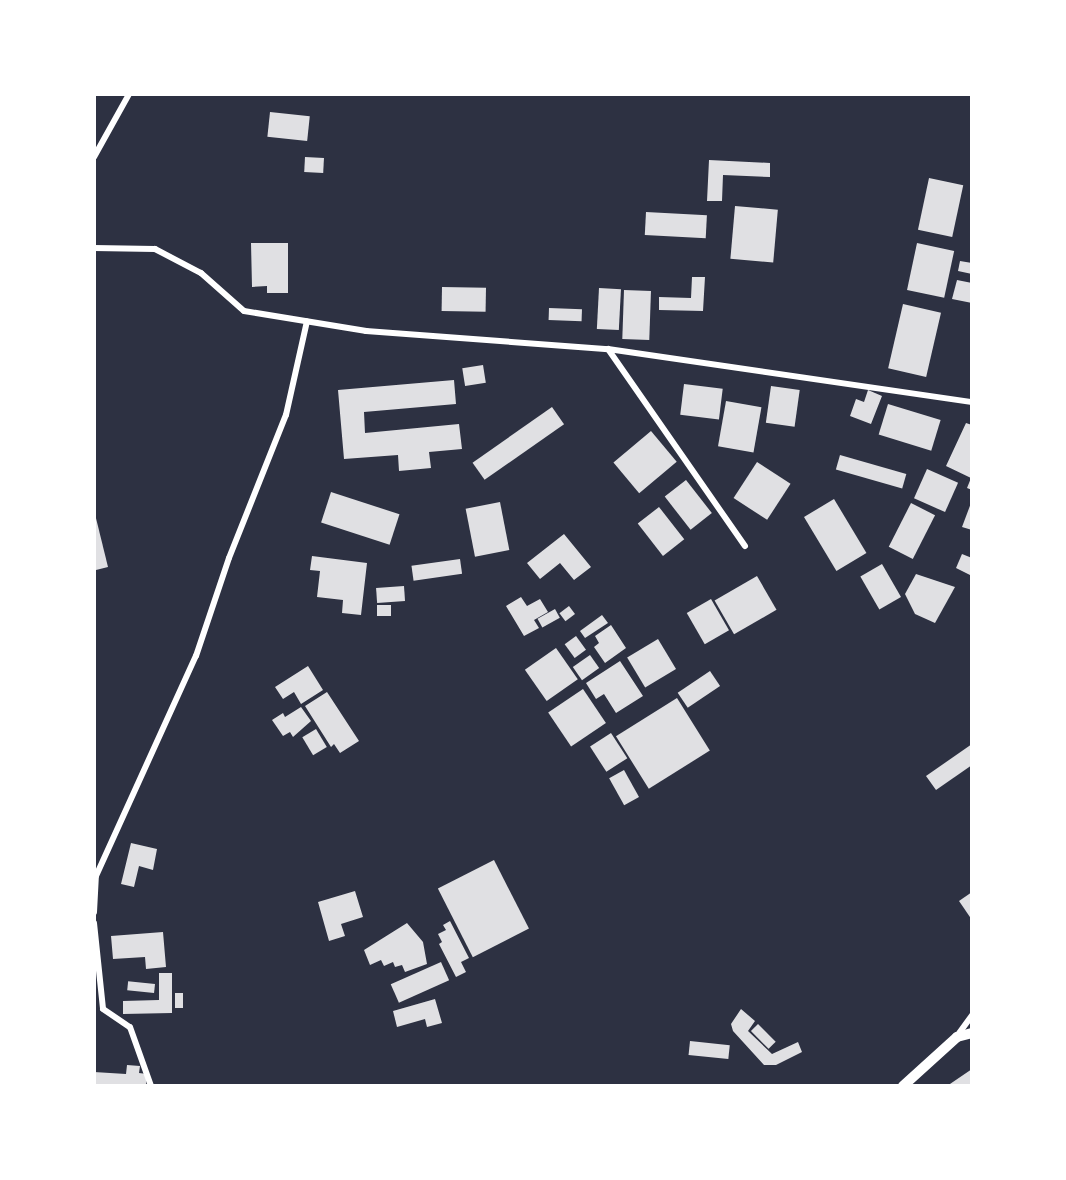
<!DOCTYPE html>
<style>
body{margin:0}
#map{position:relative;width:1066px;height:1180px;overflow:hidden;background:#2d3142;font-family:"DM Sans",sans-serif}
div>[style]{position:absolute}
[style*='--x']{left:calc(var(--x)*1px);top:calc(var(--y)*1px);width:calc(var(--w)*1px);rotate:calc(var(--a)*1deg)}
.building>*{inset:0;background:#e0e0e3;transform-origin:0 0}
.minor>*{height:6px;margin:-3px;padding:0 3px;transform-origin:3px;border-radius:3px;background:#fff}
.tertiary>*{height:10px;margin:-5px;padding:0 5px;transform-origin:5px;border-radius:5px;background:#fff}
span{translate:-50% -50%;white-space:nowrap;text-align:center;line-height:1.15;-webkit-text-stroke:6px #fff;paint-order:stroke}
.frame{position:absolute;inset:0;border:96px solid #fff;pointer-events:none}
</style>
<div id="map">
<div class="building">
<i style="left:270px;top:112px;width:40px;height:25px;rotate:6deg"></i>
<i style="left:305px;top:157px;width:19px;height:15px;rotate:3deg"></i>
<i style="clip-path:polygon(709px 160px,770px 163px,770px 177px,723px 175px,722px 201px,707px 201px)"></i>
<i style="left:929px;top:178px;width:35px;height:53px;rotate:12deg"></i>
<i style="left:735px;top:206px;width:43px;height:53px;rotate:5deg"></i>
<i style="left:646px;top:212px;width:61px;height:23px;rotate:3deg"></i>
<i style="clip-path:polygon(251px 243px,288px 243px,288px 293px,267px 293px,267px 286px,252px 287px)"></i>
<i style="left:917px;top:243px;width:38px;height:48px;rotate:12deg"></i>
<i style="clip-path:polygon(960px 261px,972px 263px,972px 274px,958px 271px)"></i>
<i style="clip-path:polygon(692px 277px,705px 277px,703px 311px,659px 310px,659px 297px,691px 298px)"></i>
<i style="clip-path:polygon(957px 280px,972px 283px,972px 303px,952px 299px)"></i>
<i style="left:442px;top:287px;width:44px;height:24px;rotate:1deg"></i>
<i style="left:599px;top:288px;width:22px;height:41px;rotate:3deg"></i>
<i style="left:624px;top:290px;width:27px;height:49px;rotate:2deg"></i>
<i style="left:903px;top:304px;width:39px;height:66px;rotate:13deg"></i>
<i style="left:549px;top:308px;width:33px;height:12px;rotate:2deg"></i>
<i style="left:483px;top:365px;width:18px;height:21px;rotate:81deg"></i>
<i style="clip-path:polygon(454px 380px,456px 404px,364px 412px,365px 433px,459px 424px,462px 449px,429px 452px,431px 468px,399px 471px,398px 455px,344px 459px,338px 390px)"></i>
<i style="left:684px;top:384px;width:39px;height:31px;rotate:7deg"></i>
<i style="left:771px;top:386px;width:29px;height:37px;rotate:8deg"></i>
<i style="clip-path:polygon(868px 390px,882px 396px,871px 424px,850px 416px,856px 399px,864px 402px)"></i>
<i style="left:726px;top:401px;width:36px;height:46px;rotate:10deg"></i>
<i style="left:888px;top:404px;width:55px;height:32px;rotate:17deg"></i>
<i style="left:552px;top:407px;width:21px;height:97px;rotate:55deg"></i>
<i style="clip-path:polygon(966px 423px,972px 425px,972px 490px,967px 488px,971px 478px,946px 466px)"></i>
<i style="left:651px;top:431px;width:40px;height:49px;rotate:50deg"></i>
<i style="left:840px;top:455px;width:69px;height:15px;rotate:16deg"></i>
<i style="left:757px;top:462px;width:40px;height:43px;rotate:33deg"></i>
<i style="left:927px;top:469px;width:34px;height:32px;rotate:24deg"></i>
<i style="left:686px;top:480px;width:42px;height:27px;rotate:52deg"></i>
<i style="left:331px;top:492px;width:72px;height:32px;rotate:18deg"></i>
<i style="left:834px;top:499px;width:63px;height:35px;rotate:59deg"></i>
<i style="left:500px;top:502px;width:49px;height:35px;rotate:79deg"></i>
<i style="left:911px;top:503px;width:27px;height:49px;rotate:27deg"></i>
<i style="clip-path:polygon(971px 503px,972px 503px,972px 530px,962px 527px)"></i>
<i style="left:659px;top:507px;width:41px;height:27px;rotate:52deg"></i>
<i style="clip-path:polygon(94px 510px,108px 567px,96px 570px,94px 565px)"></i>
<i style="clip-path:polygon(564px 534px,591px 567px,574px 580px,560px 563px,540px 579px,527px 563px)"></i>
<i style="clip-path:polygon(962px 554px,972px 558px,970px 575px,956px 568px)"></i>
<i style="clip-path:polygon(312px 556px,367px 563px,361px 615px,342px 613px,343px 600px,317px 597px,320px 571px,310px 570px)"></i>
<i style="left:460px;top:559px;width:15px;height:49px;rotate:82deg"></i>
<i style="left:882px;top:564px;width:38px;height:25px;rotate:60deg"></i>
<i style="clip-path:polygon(916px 574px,955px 587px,935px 623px,915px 614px,905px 594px)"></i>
<i style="left:757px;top:576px;width:39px;height:49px;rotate:60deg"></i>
<i style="left:404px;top:586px;width:15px;height:28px;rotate:86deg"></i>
<i style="clip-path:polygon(521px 597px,527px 606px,540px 599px,548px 612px,534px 620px,539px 628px,524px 636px,506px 606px)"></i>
<i style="left:711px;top:599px;width:36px;height:28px;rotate:60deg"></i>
<i style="left:377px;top:605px;width:14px;height:11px"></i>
<i style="left:569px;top:606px;width:10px;height:12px;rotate:53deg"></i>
<i style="left:555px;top:609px;width:10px;height:20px;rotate:61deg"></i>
<i style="clip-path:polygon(602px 615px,608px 623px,585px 638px,580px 631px)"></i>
<i style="clip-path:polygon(611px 625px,626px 648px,605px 663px,594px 647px,599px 643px,595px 636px)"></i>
<i style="left:576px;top:636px;width:17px;height:14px;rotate:54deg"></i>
<i style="left:658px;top:639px;width:35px;height:36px;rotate:59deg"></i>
<i style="left:556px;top:648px;width:38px;height:38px;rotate:55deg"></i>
<i style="left:590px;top:655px;width:16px;height:21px;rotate:55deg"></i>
<i style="clip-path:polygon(620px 661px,643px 696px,616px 713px,604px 694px,596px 699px,586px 683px)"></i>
<i style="clip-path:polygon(308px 666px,323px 690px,301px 704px,294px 692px,283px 699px,275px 687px)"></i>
<i style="left:710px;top:671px;width:18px;height:39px;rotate:56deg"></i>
<i style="left:583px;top:689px;width:41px;height:42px;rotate:56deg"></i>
<i style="clip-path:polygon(327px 692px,359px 741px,340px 753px,334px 744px,331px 747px,305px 706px)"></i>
<i style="left:677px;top:698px;width:62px;height:72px;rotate:58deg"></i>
<i style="clip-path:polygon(301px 707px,311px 721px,293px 737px,290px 732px,283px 736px,272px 720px,283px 713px,285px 717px)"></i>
<i style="left:316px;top:729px;width:21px;height:16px;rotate:59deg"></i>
<i style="left:611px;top:733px;width:30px;height:25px;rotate:57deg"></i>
<i style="clip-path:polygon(972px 744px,972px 765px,936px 790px,926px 776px)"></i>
<i style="left:624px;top:770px;width:31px;height:17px;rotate:61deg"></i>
<i style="clip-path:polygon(131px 843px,157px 849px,153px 870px,139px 866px,134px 887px,121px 884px)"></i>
<i style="left:494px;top:860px;width:77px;height:63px;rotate:63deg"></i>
<i style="clip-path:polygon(355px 891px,363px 917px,341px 924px,345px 936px,329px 941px,318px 902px)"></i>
<i style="clip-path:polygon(972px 892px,972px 920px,959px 901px)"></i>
<i style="clip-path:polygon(450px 921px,469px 958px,461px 962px,466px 972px,456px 977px,439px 944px,442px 942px,438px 934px,446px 930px,443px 925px)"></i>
<i style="clip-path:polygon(407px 923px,423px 942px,427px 964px,405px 972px,402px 965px,395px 967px,393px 962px,384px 966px,381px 960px,370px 965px,364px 950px)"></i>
<i style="clip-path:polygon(163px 932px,166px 967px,146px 969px,145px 957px,113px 959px,111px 936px)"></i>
<i style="left:441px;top:962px;width:20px;height:55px;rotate:66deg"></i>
<i style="clip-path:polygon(159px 973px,172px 973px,172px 1013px,123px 1014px,123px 1001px,159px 1000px)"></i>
<i style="left:155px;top:984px;width:9px;height:27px;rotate:96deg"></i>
<i style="left:175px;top:993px;width:8px;height:15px"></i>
<i style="clip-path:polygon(435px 999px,442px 1023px,427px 1027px,425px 1019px,397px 1027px,393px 1011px)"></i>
<i style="clip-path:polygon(741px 1009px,755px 1021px,748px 1031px,772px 1054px,798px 1042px,802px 1052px,776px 1065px,764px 1065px,733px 1031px,731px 1024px)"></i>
<i style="left:758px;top:1024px;width:25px;height:10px;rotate:45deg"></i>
<i style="left:690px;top:1041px;width:40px;height:14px;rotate:6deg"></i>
<i style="clip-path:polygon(127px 1065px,140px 1066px,139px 1073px,147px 1074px,146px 1086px,94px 1086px,94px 1072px,126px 1074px)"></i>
<i style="clip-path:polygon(972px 1069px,972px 1086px,947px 1086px)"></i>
</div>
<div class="minor">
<i style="--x:94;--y:157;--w:72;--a:-60.9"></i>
<i style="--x:94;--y:248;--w:61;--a:0.9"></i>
<i style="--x:155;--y:249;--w:52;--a:27.6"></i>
<i style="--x:201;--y:273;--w:57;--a:41.5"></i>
<i style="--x:244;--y:311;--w:124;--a:9.3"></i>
<i style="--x:366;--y:331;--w:243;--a:4.3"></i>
<i style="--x:608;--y:349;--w:368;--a:8.3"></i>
<i style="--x:608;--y:349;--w:240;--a:55.2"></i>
<i style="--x:94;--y:912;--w:36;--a:-87"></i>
<i style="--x:96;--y:876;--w:242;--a:-65.6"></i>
<i style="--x:196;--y:656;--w:103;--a:-71.4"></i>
<i style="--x:229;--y:558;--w:154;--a:-68.3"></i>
<i style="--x:286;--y:415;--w:96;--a:-77.4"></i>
<i style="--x:94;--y:923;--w:86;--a:84"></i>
<i style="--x:103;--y:1009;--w:32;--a:34"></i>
<i style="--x:130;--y:1027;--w:63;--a:70.4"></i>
<i style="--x:957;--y:1036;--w:26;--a:-54"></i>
</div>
<div class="tertiary">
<i style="--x:903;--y:1086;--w:73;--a:-42.2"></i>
<i style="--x:957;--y:1037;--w:16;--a:-15"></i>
</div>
<div class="frame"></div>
</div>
